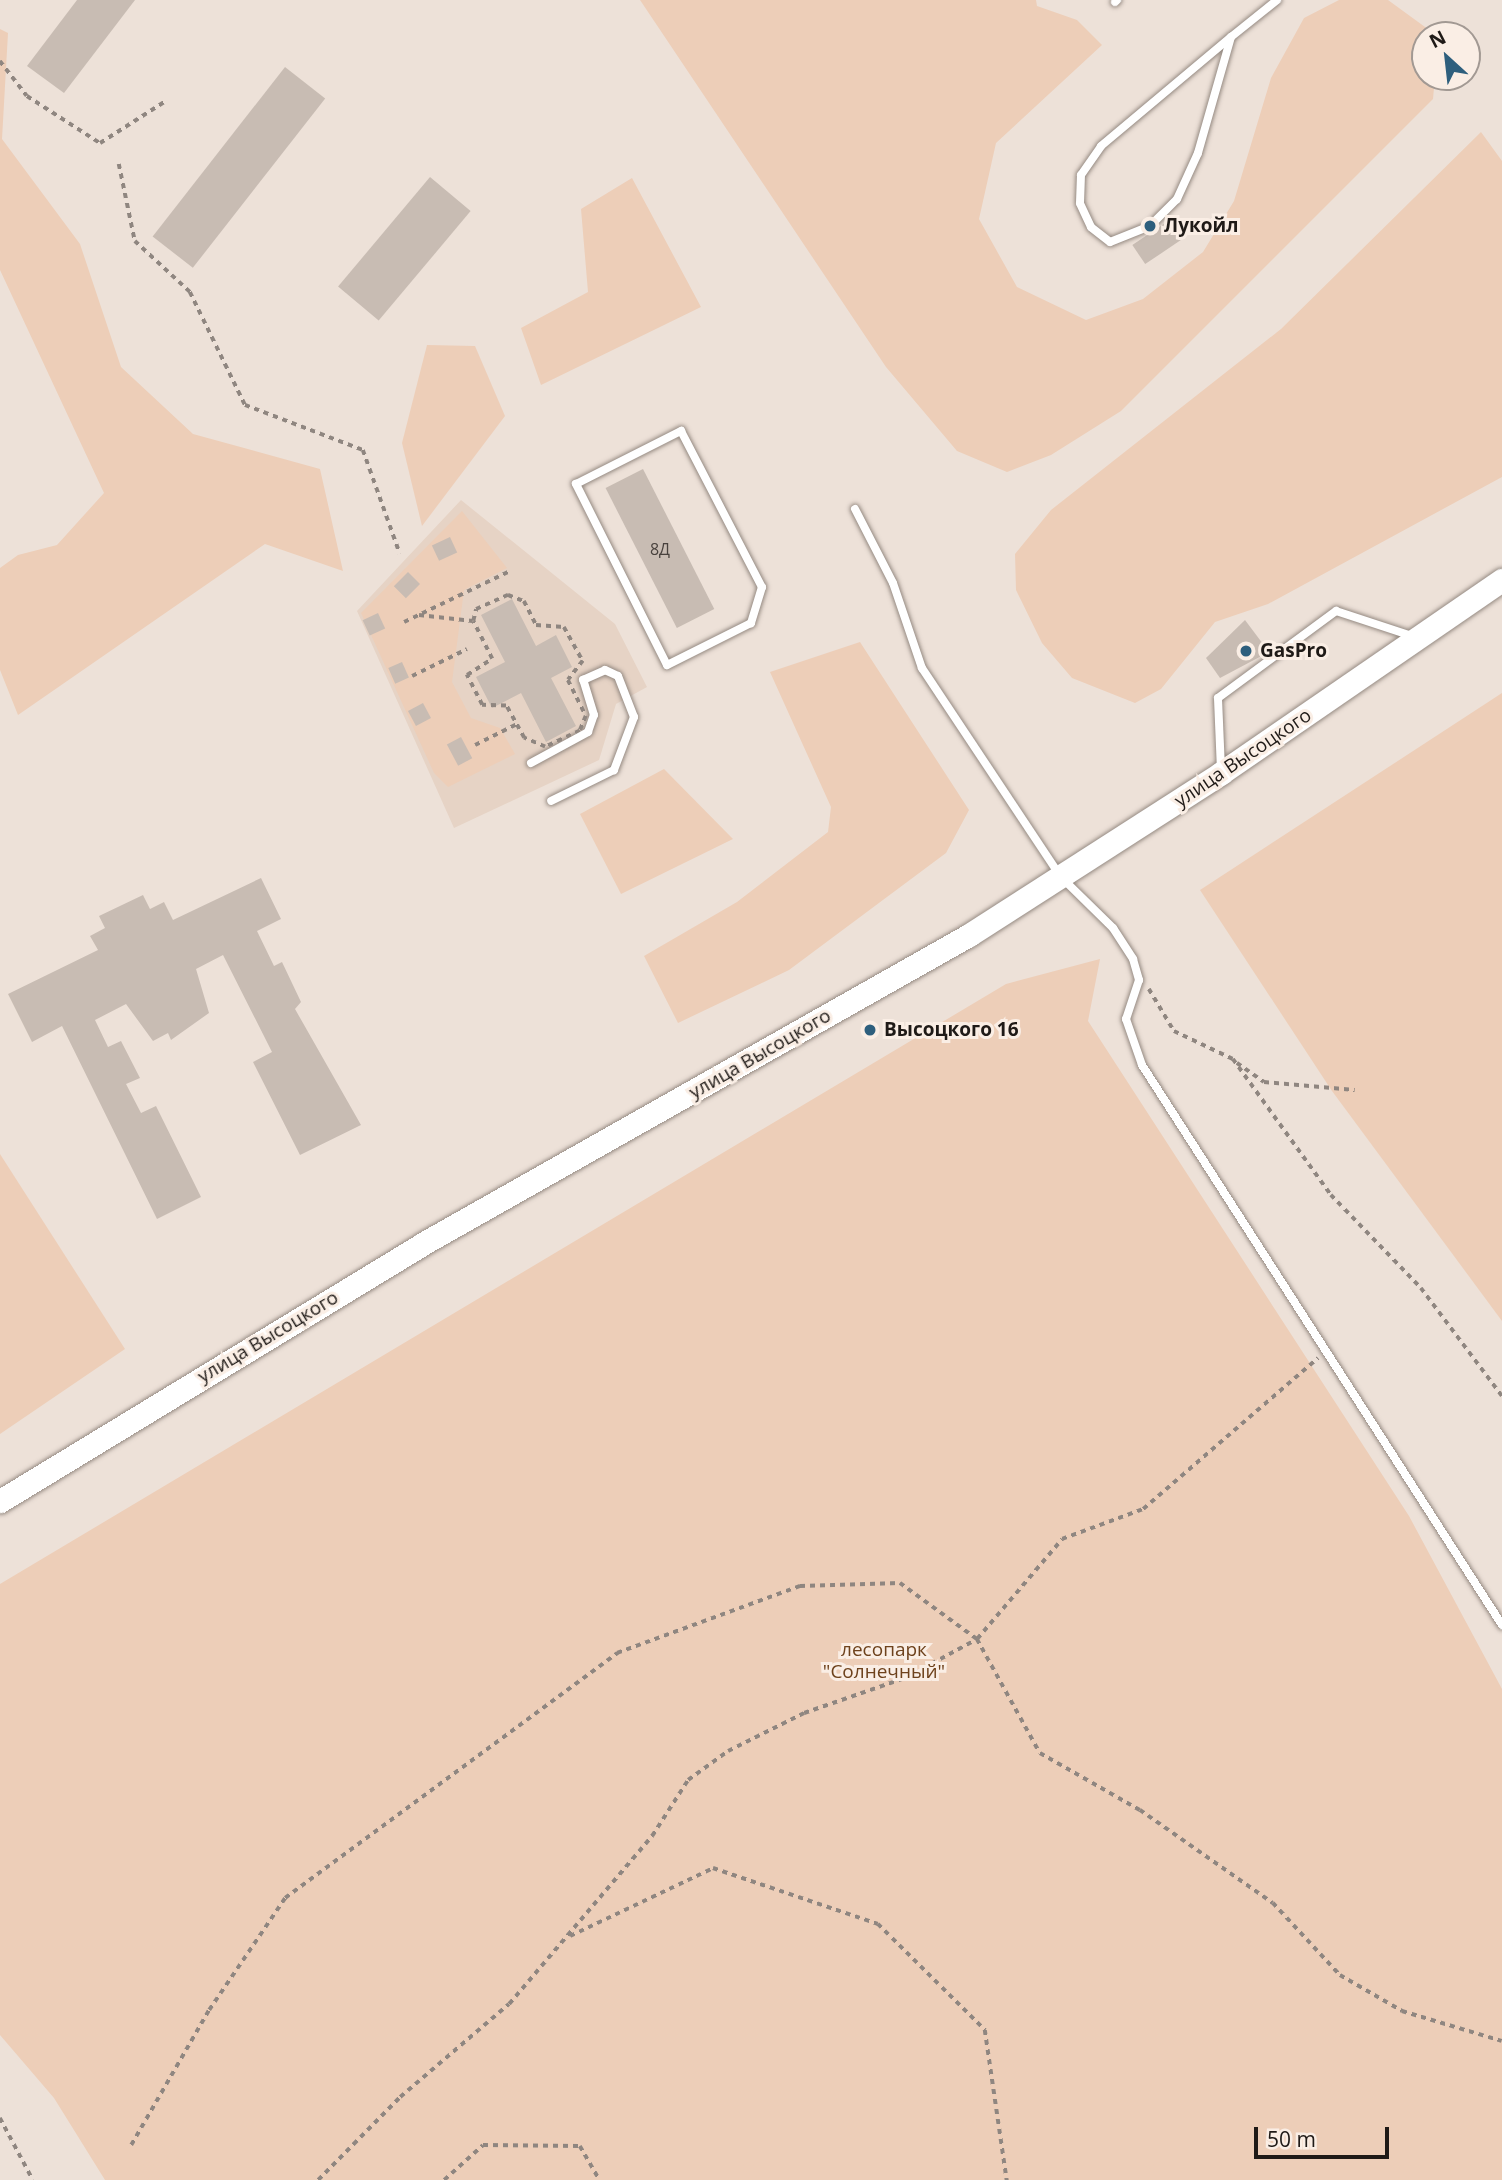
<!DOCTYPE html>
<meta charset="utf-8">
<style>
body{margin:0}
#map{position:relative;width:1502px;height:2180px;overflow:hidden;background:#ede1d8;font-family:"Open Sans",sans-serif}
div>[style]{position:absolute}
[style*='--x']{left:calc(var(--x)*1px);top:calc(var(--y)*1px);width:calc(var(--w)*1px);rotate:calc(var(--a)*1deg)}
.built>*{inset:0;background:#e6d3c5}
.green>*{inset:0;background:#edceb8}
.building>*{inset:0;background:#c8bcb3;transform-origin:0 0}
.path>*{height:3.5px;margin-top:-1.75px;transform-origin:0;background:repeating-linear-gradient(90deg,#8f8680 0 5px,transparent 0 10px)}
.roads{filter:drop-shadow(0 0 2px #958a82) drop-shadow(0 0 2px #958a82)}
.lane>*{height:8px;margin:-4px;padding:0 4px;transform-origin:4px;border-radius:4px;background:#fff}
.secondary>*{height:23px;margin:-11.5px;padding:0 11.5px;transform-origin:11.5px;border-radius:11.5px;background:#fff}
.dots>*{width:19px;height:19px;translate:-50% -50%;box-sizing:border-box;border:4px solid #faeee5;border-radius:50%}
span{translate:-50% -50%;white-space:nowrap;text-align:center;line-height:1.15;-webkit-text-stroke:6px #faeee5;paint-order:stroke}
.number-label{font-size:16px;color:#49423e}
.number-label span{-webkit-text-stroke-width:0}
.poi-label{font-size:19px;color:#1f1a17;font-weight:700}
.left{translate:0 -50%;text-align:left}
.street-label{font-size:19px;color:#1f1a17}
.park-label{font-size:19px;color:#6e421c}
.north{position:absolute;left:1411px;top:21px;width:70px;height:70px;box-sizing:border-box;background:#faeee5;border:2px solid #a29993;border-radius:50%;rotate:333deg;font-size:19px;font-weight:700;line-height:28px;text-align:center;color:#1f1a17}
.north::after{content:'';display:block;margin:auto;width:24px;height:32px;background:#2e5f7d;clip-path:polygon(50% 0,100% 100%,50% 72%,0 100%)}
.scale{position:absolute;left:1254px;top:2127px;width:135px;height:32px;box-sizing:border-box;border:4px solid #1f1a17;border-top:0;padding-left:9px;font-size:21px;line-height:24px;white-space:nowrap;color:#1f1a17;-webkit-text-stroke:5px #faeee5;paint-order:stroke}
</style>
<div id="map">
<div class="built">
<i style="clip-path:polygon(461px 500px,615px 624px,647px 687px,616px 704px,599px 760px,454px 828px,357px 611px)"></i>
</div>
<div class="green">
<i style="clip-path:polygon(640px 0,1036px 0,1037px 6px,1077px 20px,1102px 45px,996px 143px,979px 219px,1017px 287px,1086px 320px,1143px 299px,1203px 252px,1234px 201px,1271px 78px,1304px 18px,1339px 0,1388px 0,1436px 35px,1425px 35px,1425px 77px,1435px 77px,1433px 99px,1121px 411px,1051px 455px,1007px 472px,957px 451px,886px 367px)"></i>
<i style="clip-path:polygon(0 29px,8px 33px,2px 139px,80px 244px,121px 367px,193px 434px,320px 469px,343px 571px,265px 544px,18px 715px,0 670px,0 568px,18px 555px,57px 545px,104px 493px,0 270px)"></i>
<i style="clip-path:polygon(1481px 132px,1502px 161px,1502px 477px,1268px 604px,1215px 622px,1161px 689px,1135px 703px,1072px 678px,1042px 643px,1016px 590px,1015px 554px,1051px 510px,1281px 329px)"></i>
<i style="clip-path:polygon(632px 178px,701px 307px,541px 385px,521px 328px,588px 292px,581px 209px)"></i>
<i style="clip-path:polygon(427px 345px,475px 346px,505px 416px,422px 526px,402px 443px)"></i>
<i style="clip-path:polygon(462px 511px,507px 568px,464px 590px,452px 682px,471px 718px,500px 728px,515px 754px,448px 787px,434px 773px,361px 613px)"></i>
<i style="clip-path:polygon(860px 642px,969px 810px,946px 853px,789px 970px,678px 1023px,644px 956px,737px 902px,828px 832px,831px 807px,770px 672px)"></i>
<i style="clip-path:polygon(1502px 693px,1502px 1321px,1332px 1091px,1200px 890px)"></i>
<i style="clip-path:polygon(664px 769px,733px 839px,621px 894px,580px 814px)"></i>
<i style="clip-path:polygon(1100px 959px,1088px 1021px,1409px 1516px,1502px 1689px,1502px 2180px,105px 2180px,54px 2098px,0 2035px,0 1584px,1006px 984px)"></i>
<i style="clip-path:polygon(0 1154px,125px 1349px,0 1434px)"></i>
</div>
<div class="building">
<i style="clip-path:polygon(77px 0,135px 0,64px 93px,27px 66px)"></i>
<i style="left:285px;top:67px;width:51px;height:215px;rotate:38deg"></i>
<i style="left:430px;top:177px;width:53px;height:143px;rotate:40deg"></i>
<i style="left:1168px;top:221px;width:23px;height:43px;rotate:56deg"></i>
<i style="left:643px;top:469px;width:157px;height:42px;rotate:63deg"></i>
<i style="left:450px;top:537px;width:17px;height:20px;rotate:65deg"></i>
<i style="left:408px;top:572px;width:17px;height:20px;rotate:45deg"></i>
<i style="clip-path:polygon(512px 599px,536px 646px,556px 635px,572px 667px,551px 678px,576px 726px,546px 742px,521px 693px,492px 708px,476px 677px,505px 662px,481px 615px)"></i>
<i style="left:378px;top:613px;width:17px;height:17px;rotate:65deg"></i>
<i style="clip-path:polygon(1245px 620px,1269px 652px,1220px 678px,1206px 658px)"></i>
<i style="left:402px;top:662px;width:17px;height:15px;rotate:66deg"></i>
<i style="left:423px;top:703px;width:17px;height:17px;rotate:62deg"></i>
<i style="left:461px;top:737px;width:24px;height:16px;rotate:62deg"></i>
<i style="clip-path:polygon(261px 878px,281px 919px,257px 931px,274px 966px,282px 962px,301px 1002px,295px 1009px,361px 1125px,300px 1155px,253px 1062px,272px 1052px,223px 955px,196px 969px,209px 1013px,171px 1040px,168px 1033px,153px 1041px,126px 1004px,95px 1020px,108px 1047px,121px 1041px,140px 1078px,126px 1084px,141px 1113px,156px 1106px,201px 1197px,157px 1219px,62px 1026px,32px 1042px,8px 994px,98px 950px,90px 936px,105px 928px,99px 916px,143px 895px,150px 909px,164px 902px,173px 920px)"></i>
</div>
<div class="path">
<i style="--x:0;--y:61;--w:44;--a:52.4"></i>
<i style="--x:27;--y:96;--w:87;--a:32.8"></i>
<i style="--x:100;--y:143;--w:76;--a:-32.6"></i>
<i style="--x:119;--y:164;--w:79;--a:78.3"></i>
<i style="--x:135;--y:241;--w:75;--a:42.8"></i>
<i style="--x:190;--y:292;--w:126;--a:64"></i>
<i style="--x:245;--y:405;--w:126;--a:20.9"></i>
<i style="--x:363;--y:450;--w:110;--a:70.4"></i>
<i style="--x:508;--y:595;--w:17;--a:21"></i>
<i style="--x:524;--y:601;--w:27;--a:63"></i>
<i style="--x:536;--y:625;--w:28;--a:4"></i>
<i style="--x:564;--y:627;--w:39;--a:61"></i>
<i style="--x:583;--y:661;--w:24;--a:128"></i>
<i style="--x:568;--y:680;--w:40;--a:63.4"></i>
<i style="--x:586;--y:716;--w:16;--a:112"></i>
<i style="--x:580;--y:731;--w:38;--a:155"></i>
<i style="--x:545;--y:747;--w:23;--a:-157"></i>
<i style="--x:524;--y:738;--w:37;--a:-119"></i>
<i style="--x:506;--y:706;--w:24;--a:-178"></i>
<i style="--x:482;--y:705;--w:34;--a:-117"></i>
<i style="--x:467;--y:675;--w:30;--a:-33"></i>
<i style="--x:492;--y:659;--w:42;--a:-116.6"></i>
<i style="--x:473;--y:621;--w:12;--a:-76"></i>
<i style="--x:476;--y:609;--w:35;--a:-24"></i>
<i style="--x:419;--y:615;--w:54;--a:6.3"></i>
<i style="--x:404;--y:622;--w:118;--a:-25.7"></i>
<i style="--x:412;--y:676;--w:61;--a:-26.1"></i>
<i style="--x:475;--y:745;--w:47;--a:-26.6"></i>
<i style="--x:1149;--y:989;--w:49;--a:59.2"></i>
<i style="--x:1174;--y:1031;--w:65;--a:25.4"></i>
<i style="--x:1233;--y:1059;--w:168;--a:54.2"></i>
<i style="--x:1331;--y:1195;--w:129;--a:45.9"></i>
<i style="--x:1421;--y:1288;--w:135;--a:53.1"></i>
<i style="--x:1237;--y:1063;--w:33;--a:35"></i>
<i style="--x:1264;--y:1082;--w:91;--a:5"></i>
<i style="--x:570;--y:1936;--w:158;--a:-25.4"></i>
<i style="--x:713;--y:1868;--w:174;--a:18.7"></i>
<i style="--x:878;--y:1924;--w:151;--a:44.7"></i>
<i style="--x:985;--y:2030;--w:152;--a:81.7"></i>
<i style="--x:0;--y:2118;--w:70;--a:62"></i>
<i style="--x:131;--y:2145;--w:156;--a:-60"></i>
<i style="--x:209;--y:2010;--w:135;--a:-55.8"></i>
<i style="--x:285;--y:1898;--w:413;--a:-36.4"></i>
<i style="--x:617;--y:1653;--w:195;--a:-20.1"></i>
<i style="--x:800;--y:1586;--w:100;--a:-1.7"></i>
<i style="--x:900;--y:1583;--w:95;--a:36"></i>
<i style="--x:977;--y:1639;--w:130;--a:61.1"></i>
<i style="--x:1040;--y:1753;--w:115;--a:29.7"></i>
<i style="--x:1140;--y:1810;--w:162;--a:35"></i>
<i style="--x:1273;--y:1903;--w:98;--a:47.1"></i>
<i style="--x:1340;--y:1975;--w:72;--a:30.1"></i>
<i style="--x:1402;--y:2011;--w:104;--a:16.7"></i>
<i style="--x:318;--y:2180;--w:117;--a:-45.3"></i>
<i style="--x:400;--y:2097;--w:143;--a:-40.5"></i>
<i style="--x:509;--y:2004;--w:221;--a:-49.6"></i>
<i style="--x:652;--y:1836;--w:67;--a:-57.3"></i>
<i style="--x:688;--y:1780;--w:49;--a:-35.9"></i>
<i style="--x:728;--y:1751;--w:85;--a:-26.6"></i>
<i style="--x:804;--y:1713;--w:107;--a:-19.1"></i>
<i style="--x:905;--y:1678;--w:82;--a:-28.4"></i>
<i style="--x:977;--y:1639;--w:131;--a:-49.6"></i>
<i style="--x:1062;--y:1539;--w:86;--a:-20.3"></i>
<i style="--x:1143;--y:1509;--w:231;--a:-40.8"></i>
<i style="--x:444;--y:2180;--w:52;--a:-41.9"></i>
<i style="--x:483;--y:2145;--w:97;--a:0.6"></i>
<i style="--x:580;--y:2146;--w:39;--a:60"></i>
</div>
<div class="roads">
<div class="lane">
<i style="--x:1115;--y:2;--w:3;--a:-45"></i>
<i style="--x:1231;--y:37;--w:121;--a:105.9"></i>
<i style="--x:1198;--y:153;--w:51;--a:114.5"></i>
<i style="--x:1177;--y:199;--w:38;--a:135"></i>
<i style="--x:1150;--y:226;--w:43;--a:158.2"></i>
<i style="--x:1110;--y:242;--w:24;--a:-142"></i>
<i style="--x:1091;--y:227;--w:26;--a:-115"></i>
<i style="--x:1080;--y:203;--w:28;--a:-88"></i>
<i style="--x:1081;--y:175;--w:35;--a:-55"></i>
<i style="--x:1101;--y:146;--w:170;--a:-40"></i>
<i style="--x:1231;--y:37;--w:59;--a:-38.8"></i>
<i style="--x:681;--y:431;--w:176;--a:62.6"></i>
<i style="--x:762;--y:587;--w:38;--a:107"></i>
<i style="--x:751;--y:623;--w:94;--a:153.4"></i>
<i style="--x:667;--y:665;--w:203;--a:-116.7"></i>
<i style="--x:576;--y:484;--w:118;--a:-26.8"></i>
<i style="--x:855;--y:509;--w:83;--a:62.8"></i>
<i style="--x:893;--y:583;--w:90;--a:71.2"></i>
<i style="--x:922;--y:668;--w:251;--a:56.4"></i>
<i style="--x:1061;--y:877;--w:73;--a:44.4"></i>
<i style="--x:1113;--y:928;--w:37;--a:57"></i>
<i style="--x:1133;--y:959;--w:22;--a:74"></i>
<i style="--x:1139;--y:980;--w:41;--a:108.4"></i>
<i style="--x:1126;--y:1019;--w:49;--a:70.8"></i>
<i style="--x:1142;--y:1065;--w:666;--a:57.26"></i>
<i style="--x:531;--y:763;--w:65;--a:-28.5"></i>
<i style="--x:588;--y:732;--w:18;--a:-71"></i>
<i style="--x:594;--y:715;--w:37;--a:-107"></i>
<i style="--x:583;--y:680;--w:24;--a:-24"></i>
<i style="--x:605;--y:670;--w:14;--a:25"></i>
<i style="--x:618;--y:676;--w:44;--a:68.7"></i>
<i style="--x:634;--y:717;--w:57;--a:110.7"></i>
<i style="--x:614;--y:770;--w:70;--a:153.8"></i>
<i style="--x:1221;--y:770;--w:72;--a:-92.4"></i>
<i style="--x:1218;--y:698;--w:147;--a:-36.4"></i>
<i style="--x:1336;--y:611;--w:80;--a:18.2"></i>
</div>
<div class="secondary">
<i style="--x:0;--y:1501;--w:496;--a:-31.3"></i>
<i style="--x:424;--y:1243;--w:626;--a:-29.47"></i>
<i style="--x:969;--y:935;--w:300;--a:-32.7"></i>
<i style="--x:1221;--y:773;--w:341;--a:-34.5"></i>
</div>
</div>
<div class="dots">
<i style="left:1150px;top:226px;background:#2e5f7d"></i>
<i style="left:1246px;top:651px;background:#2e5f7d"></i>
<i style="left:870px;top:1030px;background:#2e5f7d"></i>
</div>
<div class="number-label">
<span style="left:660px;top:549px">8Д</span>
</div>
<div class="poi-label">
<span class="left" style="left:1164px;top:226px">Лукойл</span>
<span class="left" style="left:1260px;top:651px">GasPro</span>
<span class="left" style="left:884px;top:1030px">Высоцкого 16</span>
</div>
<div class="street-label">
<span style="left:1243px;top:758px;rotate:-34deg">улица Высоцкого</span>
<span style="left:760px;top:1054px;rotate:-30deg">улица Высоцкого</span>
<span style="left:268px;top:1337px;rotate:-31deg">улица Высоцкого</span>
</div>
<div class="park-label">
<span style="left:884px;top:1661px">лесопарк<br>"Солнечный"</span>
</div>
<div class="north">N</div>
<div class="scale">50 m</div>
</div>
